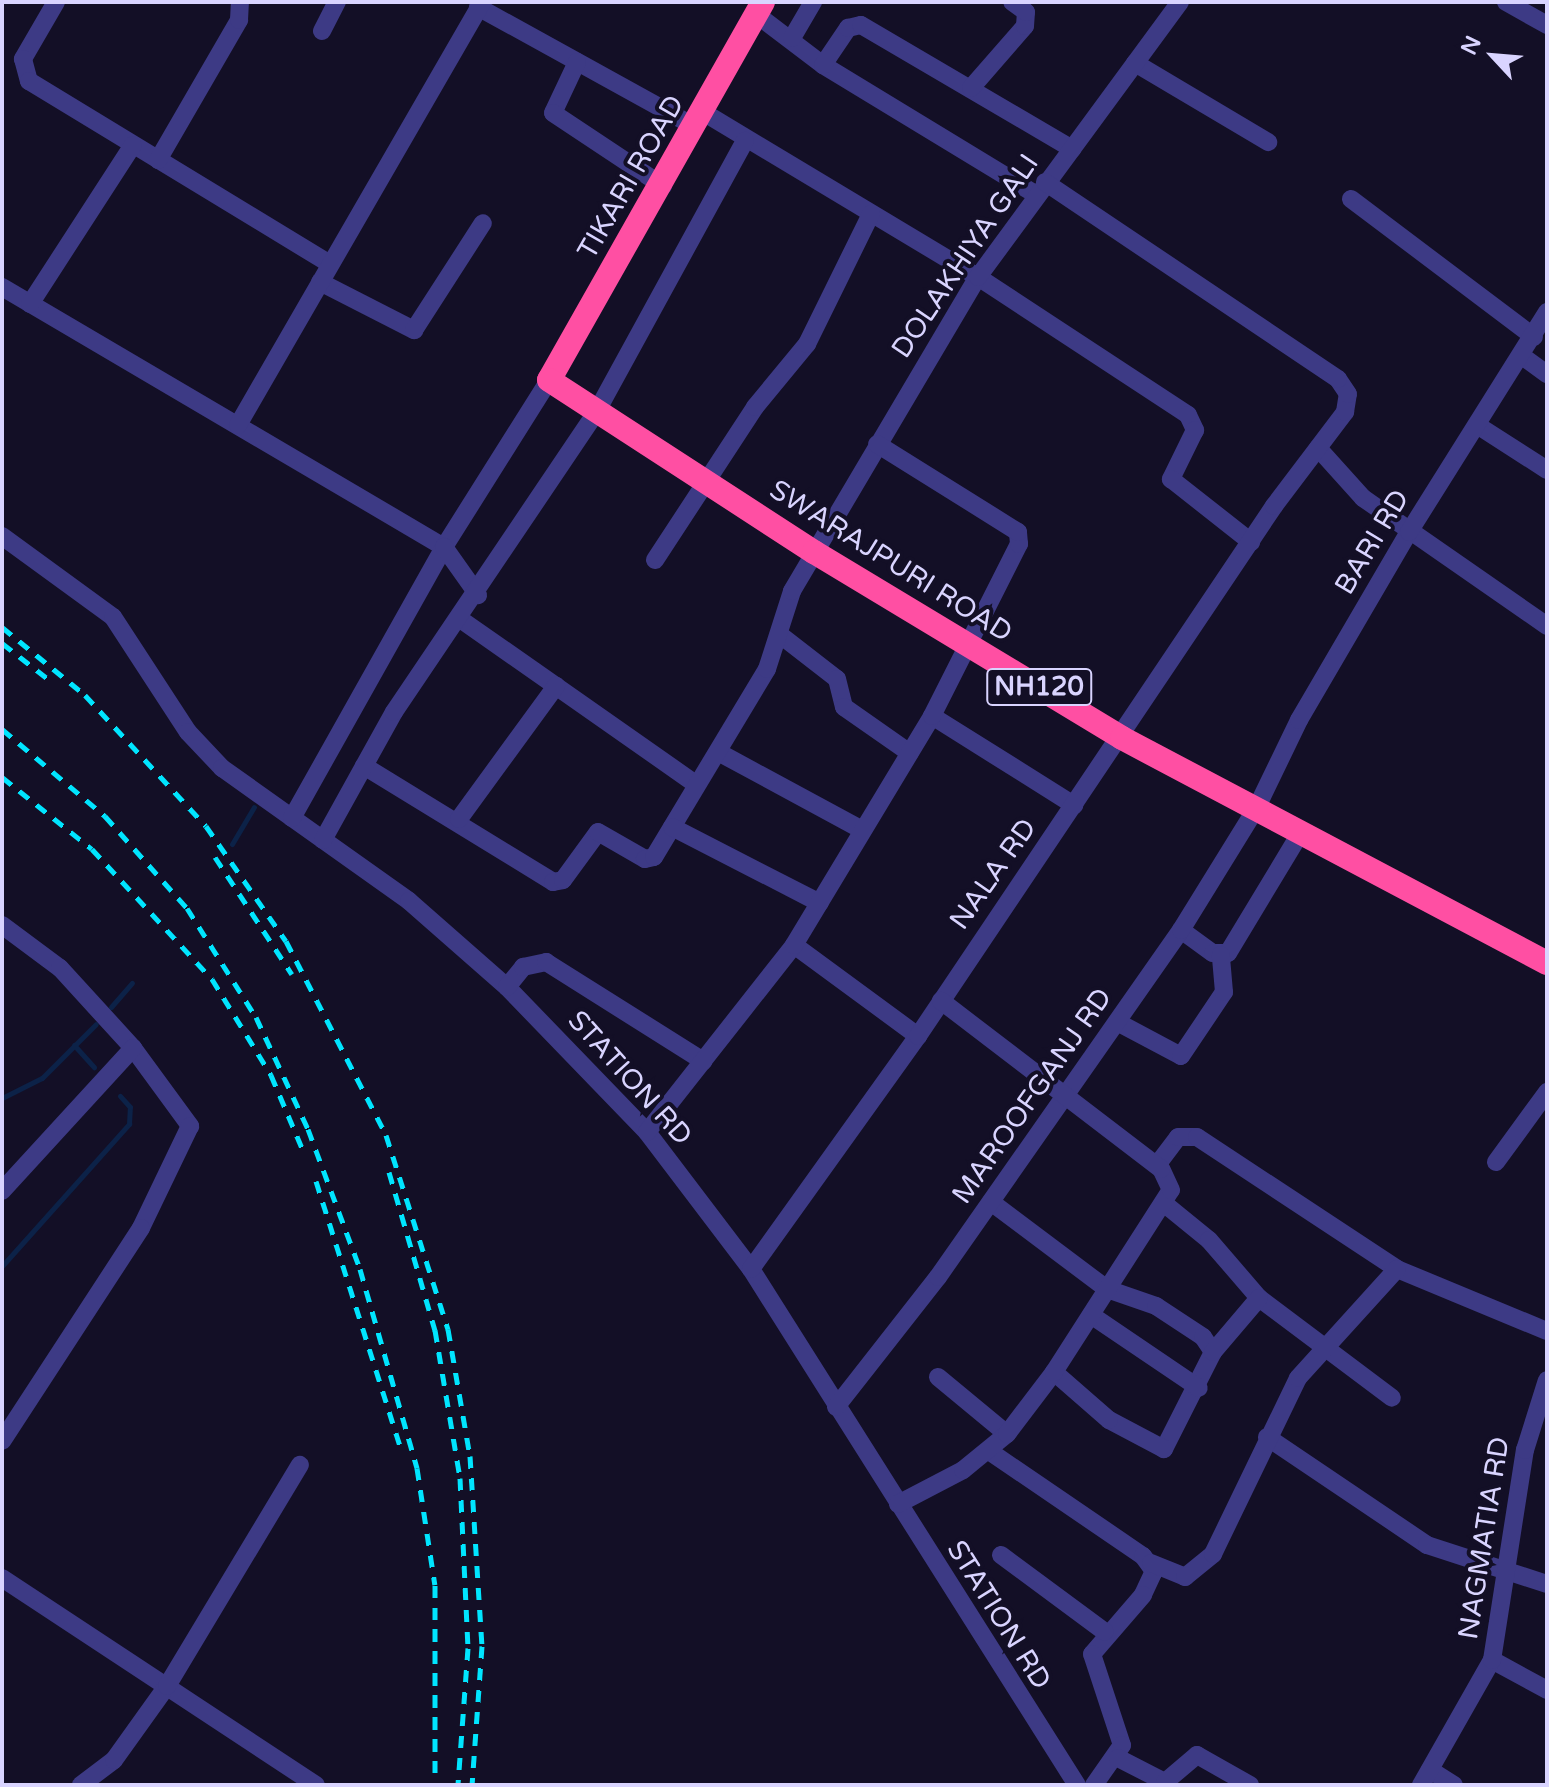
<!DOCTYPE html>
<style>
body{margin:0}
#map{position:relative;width:1549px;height:1787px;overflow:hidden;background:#130f26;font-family:"Varela Round",sans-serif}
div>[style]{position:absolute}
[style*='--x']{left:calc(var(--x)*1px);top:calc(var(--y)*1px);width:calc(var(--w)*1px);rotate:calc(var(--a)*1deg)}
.stream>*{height:5px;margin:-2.5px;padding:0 2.5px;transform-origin:2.5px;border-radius:2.5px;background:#0c2248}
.minor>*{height:18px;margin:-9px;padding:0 9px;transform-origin:9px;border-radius:9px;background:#3d3a85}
.highway>*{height:24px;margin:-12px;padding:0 12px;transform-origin:12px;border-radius:12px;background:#ff4fa3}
.rail>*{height:5px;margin-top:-2.5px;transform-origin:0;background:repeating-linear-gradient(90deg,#00e5ff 0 12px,transparent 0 22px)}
span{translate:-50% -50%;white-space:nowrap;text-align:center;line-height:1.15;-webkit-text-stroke:8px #130f26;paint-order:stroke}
.shield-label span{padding:2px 6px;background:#130f26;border:2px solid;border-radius:6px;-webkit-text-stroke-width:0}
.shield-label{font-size:26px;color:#d9d4ff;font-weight:700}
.street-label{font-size:28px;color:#d9d4ff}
.frame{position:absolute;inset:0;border:4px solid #d9d4ff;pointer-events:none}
.north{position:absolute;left:1453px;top:16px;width:80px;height:80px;-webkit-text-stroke:6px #130f26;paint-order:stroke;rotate:296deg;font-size:22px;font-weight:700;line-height:32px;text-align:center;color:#d9d4ff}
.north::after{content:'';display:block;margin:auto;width:28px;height:36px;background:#d9d4ff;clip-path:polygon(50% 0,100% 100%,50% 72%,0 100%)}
</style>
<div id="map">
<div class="stream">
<i style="--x:232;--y:844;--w:43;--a:-59.3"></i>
<i style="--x:111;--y:1007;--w:32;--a:-49"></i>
<i style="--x:74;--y:1045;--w:30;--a:48"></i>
<i style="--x:2;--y:1098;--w:45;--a:-26.6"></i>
<i style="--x:42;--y:1078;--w:76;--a:-45"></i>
<i style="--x:2;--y:1266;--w:191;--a:-48.2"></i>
<i style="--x:129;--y:1124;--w:17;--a:-87"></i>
<i style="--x:130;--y:1107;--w:15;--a:-132"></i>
</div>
<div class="minor">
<i style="--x:56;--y:2;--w:66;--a:120.1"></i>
<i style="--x:23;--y:59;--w:23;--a:75"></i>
<i style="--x:29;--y:81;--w:352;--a:31.3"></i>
<i style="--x:1506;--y:2;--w:47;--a:29.3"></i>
<i style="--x:478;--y:7;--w:248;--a:28.9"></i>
<i style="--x:756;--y:14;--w:84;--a:37.3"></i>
<i style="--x:823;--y:65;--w:248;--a:31.3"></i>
<i style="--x:322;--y:31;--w:33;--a:-63"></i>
<i style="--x:792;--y:38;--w:42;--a:-59.7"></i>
<i style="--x:577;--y:62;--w:56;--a:115.2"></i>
<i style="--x:553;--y:113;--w:132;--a:33.6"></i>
<i style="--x:1135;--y:63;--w:155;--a:30.7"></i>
<i style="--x:823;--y:65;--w:45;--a:-56"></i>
<i style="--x:848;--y:28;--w:13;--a:-13"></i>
<i style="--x:861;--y:25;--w:245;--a:30.4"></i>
<i style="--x:971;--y:88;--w:82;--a:-48.9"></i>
<i style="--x:1025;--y:26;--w:14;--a:-86"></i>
<i style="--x:1026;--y:12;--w:17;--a:-144"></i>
<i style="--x:703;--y:112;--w:321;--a:31"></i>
<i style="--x:978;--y:277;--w:251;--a:33.3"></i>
<i style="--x:1188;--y:415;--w:17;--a:65"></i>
<i style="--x:1195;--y:430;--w:55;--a:116.1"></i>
<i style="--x:1171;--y:479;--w:102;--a:38.2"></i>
<i style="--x:158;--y:160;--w:162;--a:-59.9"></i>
<i style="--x:239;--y:20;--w:18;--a:-87"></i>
<i style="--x:1351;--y:199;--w:229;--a:37"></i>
<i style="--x:320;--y:282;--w:106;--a:27.1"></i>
<i style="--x:414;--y:330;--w:127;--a:-57.2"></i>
<i style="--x:2;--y:287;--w:513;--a:30.47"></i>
<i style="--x:444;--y:547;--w:197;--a:-57.8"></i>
<i style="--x:30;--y:304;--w:189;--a:-57.1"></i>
<i style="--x:1522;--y:356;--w:31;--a:36"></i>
<i style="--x:238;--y:425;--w:488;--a:-60"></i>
<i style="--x:1477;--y:425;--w:83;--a:32.7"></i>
<i style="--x:1318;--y:448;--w:67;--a:48"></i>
<i style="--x:1363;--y:498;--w:224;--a:34.8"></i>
<i style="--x:2;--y:536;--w:137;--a:36.1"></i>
<i style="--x:113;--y:617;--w:137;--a:56.9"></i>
<i style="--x:188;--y:732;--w:50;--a:46.6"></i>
<i style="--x:222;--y:768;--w:229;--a:35.4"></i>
<i style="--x:409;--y:901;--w:130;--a:41.3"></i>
<i style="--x:507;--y:987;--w:202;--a:46"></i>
<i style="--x:647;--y:1132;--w:172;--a:52.8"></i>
<i style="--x:751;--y:1269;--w:610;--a:57.72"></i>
<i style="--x:655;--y:560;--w:183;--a:-56.8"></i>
<i style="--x:755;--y:407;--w:82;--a:-50.5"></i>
<i style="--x:807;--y:344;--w:145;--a:-63.8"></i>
<i style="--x:460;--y:619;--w:289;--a:35"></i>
<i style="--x:779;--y:634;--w:73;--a:37.8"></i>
<i style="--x:837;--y:679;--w:29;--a:76"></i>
<i style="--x:844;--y:707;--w:80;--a:34.9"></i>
<i style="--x:932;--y:716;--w:168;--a:32.1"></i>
<i style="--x:718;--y:752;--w:164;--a:28.4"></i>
<i style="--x:364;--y:766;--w:222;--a:31.5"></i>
<i style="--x:553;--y:882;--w:10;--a:-11"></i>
<i style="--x:563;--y:880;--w:59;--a:-53.9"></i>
<i style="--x:598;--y:832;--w:54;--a:29.9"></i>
<i style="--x:645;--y:859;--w:9;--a:-13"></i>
<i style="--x:654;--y:857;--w:219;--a:-59"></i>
<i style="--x:767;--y:669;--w:82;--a:-72.2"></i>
<i style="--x:792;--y:591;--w:365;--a:-59.4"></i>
<i style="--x:978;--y:277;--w:341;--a:-53.7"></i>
<i style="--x:292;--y:818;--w:311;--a:-60.7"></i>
<i style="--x:444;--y:547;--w:59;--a:54.7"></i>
<i style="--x:459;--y:819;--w:165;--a:-53.9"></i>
<i style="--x:672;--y:827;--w:166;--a:27.2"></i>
<i style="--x:323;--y:840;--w:146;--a:-61"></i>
<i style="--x:394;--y:712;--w:363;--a:-56"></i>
<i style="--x:597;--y:411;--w:308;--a:-61.3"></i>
<i style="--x:2;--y:925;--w:72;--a:36.6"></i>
<i style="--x:60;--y:968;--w:108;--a:47.6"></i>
<i style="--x:133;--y:1048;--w:97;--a:53.8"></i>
<i style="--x:190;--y:1126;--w:113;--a:115.7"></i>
<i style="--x:141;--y:1228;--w:254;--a:123.1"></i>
<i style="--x:1181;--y:930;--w:39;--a:36"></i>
<i style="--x:1213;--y:953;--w:15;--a:0"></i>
<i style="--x:1228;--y:953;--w:141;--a:-58.9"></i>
<i style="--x:794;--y:945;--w:154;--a:36.3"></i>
<i style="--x:507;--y:987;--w:26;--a:-51"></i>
<i style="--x:523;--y:967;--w:24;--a:-12"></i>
<i style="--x:546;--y:962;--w:186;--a:32.2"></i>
<i style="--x:1119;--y:1023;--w:70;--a:28"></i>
<i style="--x:1181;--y:1056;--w:77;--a:-56.1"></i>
<i style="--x:1224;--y:992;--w:37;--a:-95"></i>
<i style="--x:647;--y:1132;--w:238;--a:-51.8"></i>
<i style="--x:794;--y:945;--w:267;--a:-58.9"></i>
<i style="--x:932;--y:716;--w:193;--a:-63.2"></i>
<i style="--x:1019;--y:544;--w:12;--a:-95"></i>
<i style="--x:1018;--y:532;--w:166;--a:-148"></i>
<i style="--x:1496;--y:1162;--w:87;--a:-53.9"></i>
<i style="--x:1157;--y:1165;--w:35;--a:-53"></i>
<i style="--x:1178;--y:1137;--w:19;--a:0"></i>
<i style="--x:1197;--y:1137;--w:240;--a:33.4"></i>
<i style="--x:1397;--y:1269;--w:162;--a:22.5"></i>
<i style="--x:2;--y:1191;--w:194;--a:-47.5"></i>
<i style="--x:991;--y:1202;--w:145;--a:36.9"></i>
<i style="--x:1107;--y:1289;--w:52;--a:19.1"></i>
<i style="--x:1156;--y:1306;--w:56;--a:33.4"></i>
<i style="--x:1203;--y:1337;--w:18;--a:56"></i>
<i style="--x:1213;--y:1352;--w:109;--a:116.8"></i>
<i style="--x:1164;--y:1449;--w:62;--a:-152.2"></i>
<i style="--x:1109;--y:1420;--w:73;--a:-138.9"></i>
<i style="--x:1166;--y:1205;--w:55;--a:39.1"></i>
<i style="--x:1209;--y:1240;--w:77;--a:49.2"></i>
<i style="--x:1259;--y:1298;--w:166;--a:36.9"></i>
<i style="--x:751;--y:1269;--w:287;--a:-54.4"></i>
<i style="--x:918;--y:1036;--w:638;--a:-56.11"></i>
<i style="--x:1274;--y:506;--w:118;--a:-52.9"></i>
<i style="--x:1345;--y:412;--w:18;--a:-81"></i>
<i style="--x:1348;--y:394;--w:18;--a:-124"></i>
<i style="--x:1338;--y:379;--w:353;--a:-146.1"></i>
<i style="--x:1091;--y:1315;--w:130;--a:34.1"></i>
<i style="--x:1213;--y:1352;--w:71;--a:-49.6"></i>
<i style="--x:938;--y:1377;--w:89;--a:39.6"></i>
<i style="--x:836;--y:1407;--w:165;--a:-51.9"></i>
<i style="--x:938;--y:1277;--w:424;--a:-55"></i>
<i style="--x:1181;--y:930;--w:145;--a:-58.3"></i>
<i style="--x:1257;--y:807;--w:97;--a:-64.2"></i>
<i style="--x:1299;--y:720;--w:218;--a:-59.7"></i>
<i style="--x:1409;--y:532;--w:260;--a:-57.9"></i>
<i style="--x:1267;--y:1437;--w:193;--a:34"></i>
<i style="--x:1427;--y:1545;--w:126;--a:18"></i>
<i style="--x:989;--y:1451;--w:186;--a:34.3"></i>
<i style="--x:1143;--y:1556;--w:19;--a:54"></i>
<i style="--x:1154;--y:1571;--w:26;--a:115"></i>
<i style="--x:1143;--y:1595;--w:78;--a:130.8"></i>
<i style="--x:1092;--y:1654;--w:96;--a:71.8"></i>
<i style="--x:1122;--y:1745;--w:49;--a:125"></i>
<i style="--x:898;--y:1504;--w:73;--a:-27.6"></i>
<i style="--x:963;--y:1470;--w:57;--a:-39.3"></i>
<i style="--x:1007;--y:1434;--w:78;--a:-52.8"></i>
<i style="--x:1054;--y:1372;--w:216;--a:-57.3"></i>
<i style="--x:1171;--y:1190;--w:23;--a:-115"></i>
<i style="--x:1161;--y:1169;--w:277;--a:-142.6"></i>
<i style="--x:1001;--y:1555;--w:129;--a:36.5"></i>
<i style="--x:1151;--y:1563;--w:37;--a:22"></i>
<i style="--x:1185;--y:1577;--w:36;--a:-39"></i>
<i style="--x:1213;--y:1554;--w:195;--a:-64.2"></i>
<i style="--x:1298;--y:1378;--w:147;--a:-47.8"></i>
<i style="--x:2;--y:1578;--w:376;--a:33.4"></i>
<i style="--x:1492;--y:1660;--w:63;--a:28.6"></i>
<i style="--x:1118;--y:1758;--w:53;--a:27.1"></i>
<i style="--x:1165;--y:1782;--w:42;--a:-40.2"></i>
<i style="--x:1197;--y:1755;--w:61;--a:29.5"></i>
<i style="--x:1430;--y:1770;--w:28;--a:32"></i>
<i style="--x:81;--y:1785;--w:41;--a:-37.1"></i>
<i style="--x:114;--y:1760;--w:91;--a:-54.4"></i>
<i style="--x:167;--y:1686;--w:258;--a:-59"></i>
<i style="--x:1421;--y:1785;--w:144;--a:-60.4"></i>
<i style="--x:1492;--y:1660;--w:213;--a:-81.1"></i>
<i style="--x:1525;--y:1450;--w:73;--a:-72.6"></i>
</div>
<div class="highway">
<i style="--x:763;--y:2;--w:434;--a:119.5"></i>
<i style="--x:549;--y:380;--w:316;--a:33"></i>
<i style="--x:814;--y:552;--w:360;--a:31.1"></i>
<i style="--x:1122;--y:738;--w:481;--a:27.9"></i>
</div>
<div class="rail">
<i style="--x:2;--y:627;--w:107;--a:39.3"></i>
<i style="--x:85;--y:695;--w:178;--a:47.3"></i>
<i style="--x:206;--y:826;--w:140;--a:55.2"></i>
<i style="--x:286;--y:941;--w:218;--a:62.7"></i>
<i style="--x:386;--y:1135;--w:204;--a:72.3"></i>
<i style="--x:448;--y:1329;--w:129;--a:80.2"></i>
<i style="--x:470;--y:1456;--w:190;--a:86.4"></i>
<i style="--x:482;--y:1646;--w:139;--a:94.1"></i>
<i style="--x:2;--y:643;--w:63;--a:38"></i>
<i style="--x:2;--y:729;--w:135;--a:40.2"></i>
<i style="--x:105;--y:816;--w:123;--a:48.3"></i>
<i style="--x:187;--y:908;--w:129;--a:57.7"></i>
<i style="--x:256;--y:1017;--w:123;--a:65.1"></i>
<i style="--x:308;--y:1129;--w:149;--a:69.6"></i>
<i style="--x:360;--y:1269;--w:207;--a:74"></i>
<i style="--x:417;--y:1468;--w:118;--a:81.3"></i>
<i style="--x:435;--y:1585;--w:200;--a:90"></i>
<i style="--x:2;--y:777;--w:115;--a:38.7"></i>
<i style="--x:92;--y:849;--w:177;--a:47.3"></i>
<i style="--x:212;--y:979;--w:113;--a:58.4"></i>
<i style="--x:271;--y:1075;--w:87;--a:67"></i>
<i style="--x:215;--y:857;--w:140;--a:56.7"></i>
<i style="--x:389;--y:1172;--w:165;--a:73.8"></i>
<i style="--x:435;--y:1330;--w:150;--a:80.4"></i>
<i style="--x:460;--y:1478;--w:170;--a:87.3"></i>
<i style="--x:468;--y:1648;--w:137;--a:94.2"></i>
<i style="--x:316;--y:1181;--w:284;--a:72.4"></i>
</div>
<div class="shield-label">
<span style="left:1039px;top:687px">NH120</span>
</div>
<div class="street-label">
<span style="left:631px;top:177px;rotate:-60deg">TIKARI ROAD</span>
<span style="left:965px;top:256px;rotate:-56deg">DOLAKHIYA GALI</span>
<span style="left:1372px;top:542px;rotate:-59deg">BARI RD</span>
<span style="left:891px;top:561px;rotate:32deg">SWARAJPURI ROAD</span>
<span style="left:993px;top:874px;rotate:-55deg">NALA RD</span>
<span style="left:630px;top:1078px;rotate:48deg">STATION RD</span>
<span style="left:1032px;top:1096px;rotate:-55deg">MAROOFGANJ RD</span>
<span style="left:1484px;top:1538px;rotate:-81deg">NAGMATIA RD</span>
<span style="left:999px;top:1615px;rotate:58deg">STATION RD</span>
</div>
<div class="frame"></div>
<div class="north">N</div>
</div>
